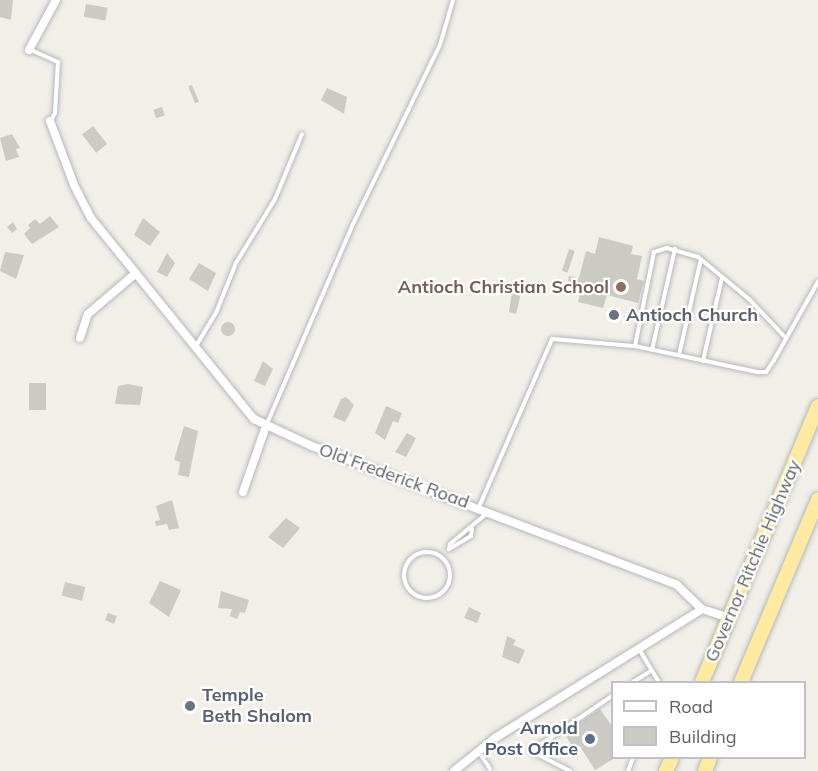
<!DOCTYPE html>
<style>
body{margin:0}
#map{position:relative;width:818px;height:771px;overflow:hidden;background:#f1efe8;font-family:Mulish,sans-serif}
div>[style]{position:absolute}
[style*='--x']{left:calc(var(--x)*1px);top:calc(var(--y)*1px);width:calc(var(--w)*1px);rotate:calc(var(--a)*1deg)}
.building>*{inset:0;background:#cccac5;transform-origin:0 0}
.round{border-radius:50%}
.roads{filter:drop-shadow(0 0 2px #b5b8bc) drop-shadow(0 0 2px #b5b8bc)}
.service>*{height:4px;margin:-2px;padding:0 2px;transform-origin:2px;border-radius:2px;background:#fff}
.service>.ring{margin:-2px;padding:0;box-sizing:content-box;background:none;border:4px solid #fff;border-radius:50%}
.minor>*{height:8px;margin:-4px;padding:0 4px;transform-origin:4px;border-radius:4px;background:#fff}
.trunk>*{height:14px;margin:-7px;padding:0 7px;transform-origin:7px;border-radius:7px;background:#feeaa1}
.dots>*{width:16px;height:16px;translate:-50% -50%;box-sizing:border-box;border:3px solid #fff;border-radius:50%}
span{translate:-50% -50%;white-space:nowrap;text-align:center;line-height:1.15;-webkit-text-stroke:4.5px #fff;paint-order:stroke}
.education-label{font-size:18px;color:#785e54;font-weight:700}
.right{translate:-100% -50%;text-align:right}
.worship-label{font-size:18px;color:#5b616d;font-weight:700}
.left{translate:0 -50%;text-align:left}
.street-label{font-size:18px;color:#5f6368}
.service-label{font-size:18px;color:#4e5e75;font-weight:700}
.legend{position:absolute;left:611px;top:681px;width:195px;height:78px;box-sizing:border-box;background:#fff;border:2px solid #bfc1c3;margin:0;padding:8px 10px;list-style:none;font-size:18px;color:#5f6368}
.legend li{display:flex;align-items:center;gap:12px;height:30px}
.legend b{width:30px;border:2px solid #bfc1c3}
</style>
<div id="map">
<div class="building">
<i style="clip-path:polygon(0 0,13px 0,11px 20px,0 17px)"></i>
<i style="left:86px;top:4px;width:22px;height:13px;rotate:10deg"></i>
<i style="left:192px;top:85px;width:18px;height:4px;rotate:68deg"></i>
<i style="clip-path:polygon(327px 88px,347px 97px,344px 114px,321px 100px)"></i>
<i style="left:162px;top:107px;width:9px;height:9px;rotate:72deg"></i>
<i style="left:93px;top:126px;width:23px;height:14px;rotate:52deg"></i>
<i style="clip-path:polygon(12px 134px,20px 148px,16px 149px,19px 157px,6px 161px,0 138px)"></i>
<i style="clip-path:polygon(50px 216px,59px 227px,32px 244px,24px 234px,30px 228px,28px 225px,35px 219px,40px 224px)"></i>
<i style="clip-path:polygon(143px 218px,160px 232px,150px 246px,134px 235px)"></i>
<i style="clip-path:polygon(13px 222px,17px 229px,12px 233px,7px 227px)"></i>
<i style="clip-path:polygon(599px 237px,633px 246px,631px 254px,642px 256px,637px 279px,644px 281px,638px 303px,607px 295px,603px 308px,578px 302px,581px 289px,568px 281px,569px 276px,579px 278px,586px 251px,595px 254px)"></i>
<i style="left:569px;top:249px;width:6px;height:23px;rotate:18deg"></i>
<i style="clip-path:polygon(5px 252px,24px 255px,16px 279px,0 271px)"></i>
<i style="clip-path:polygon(167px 253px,175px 263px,167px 277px,157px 272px)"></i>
<i style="clip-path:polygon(199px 263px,216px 273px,208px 291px,189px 279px)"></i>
<i style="clip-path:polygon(513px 287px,522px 289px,516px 314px,509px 312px,508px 317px)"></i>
<i class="round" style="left:221px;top:322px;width:14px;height:14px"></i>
<i style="clip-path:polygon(263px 361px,273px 369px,265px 386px,254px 381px)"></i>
<i style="left:46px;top:383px;width:27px;height:17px;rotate:90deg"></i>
<i style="clip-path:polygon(128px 384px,143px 387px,140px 405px,115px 404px,118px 386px)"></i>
<i style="clip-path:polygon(346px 397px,354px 405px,345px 422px,333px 417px,341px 399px)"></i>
<i style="clip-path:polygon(386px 406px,402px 413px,398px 423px,393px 421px,385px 440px,375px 433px)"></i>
<i style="clip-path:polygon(184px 426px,198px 431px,189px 477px,178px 475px,180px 462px,174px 460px)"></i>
<i style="clip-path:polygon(407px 433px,416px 438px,406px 457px,395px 452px)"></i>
<i style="clip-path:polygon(172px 500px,179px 528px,169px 530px,167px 524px,156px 526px,155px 521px,160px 520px,156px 506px)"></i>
<i style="clip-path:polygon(286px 518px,300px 528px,283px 548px,268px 537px)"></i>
<i style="clip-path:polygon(160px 581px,181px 590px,169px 617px,149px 603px)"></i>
<i style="left:65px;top:582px;width:21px;height:14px;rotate:14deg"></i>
<i style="clip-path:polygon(221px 591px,249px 600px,245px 613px,240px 612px,237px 619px,230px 616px,232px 609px,218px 608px)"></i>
<i style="clip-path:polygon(469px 607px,481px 613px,477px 623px,464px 618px)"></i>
<i style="clip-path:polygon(108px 613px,117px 616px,114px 624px,105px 620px)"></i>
<i style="clip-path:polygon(507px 636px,516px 640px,513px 645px,525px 650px,519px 664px,502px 657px)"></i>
<i style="clip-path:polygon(600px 709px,612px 726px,615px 758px,595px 770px,579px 745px,574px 749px,564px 733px)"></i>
</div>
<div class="roads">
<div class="service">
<i style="--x:31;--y:50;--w:30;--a:24"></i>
<i style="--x:58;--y:62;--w:51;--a:93.4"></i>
<i style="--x:55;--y:113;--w:8;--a:120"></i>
<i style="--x:784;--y:336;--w:51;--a:-133.4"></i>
<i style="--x:749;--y:299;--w:66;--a:-140.5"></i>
<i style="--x:698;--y:257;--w:32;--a:-164"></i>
<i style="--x:667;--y:248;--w:14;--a:163"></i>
<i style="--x:654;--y:252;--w:96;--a:101.4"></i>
<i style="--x:635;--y:346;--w:125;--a:12"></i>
<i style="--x:757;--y:372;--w:9;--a:0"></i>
<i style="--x:766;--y:372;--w:14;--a:-56"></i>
<i style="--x:774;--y:360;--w:90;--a:-60.6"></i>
<i style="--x:196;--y:346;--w:39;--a:-59"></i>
<i style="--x:216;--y:313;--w:54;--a:-68.2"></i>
<i style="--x:236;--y:263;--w:75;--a:-58.6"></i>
<i style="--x:275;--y:199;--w:70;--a:-67.4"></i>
<i style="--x:652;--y:350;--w:104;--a:-77.2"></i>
<i style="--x:679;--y:355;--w:98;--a:-77.1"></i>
<i style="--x:703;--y:361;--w:85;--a:-77.1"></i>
<i style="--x:266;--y:426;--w:220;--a:-66.7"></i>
<i style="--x:353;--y:224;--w:199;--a:-64.1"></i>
<i style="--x:440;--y:45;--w:47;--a:-73.9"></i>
<i style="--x:479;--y:507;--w:183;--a:-66.5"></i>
<i style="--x:552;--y:339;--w:82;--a:4.9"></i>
<i style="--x:472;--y:529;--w:7;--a:98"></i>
<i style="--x:471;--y:536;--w:26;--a:149"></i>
<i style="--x:449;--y:549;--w:5;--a:-79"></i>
<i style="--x:450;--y:544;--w:47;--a:-39.8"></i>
<i class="ring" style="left:404px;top:552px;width:42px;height:42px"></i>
<i style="--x:639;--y:649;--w:39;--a:59"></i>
<i style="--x:633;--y:682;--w:22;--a:-32"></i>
<i style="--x:479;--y:752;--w:20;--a:57"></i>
<i style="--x:570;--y:771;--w:44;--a:-152.9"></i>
<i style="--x:531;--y:751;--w:98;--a:-34.2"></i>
<i style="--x:628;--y:771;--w:14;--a:-69"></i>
</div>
<div class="minor">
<i style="--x:29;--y:50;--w:57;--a:-61.6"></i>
<i style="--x:50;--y:121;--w:68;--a:69.4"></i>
<i style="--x:74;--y:185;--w:37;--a:63"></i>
<i style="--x:91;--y:218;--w:259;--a:51"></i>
<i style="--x:254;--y:419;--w:64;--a:25"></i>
<i style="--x:312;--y:446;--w:389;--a:20.8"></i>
<i style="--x:676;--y:584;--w:36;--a:44"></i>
<i style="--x:80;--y:338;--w:25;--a:-72"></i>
<i style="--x:88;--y:314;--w:63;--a:-40.5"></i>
<i style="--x:243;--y:492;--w:70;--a:-70.8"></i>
<i style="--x:454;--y:771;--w:53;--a:-38.8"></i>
<i style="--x:495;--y:738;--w:244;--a:-31.9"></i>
<i style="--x:702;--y:609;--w:28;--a:18"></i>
</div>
<div class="trunk">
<i style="--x:702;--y:682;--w:299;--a:-67.2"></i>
<i style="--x:741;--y:682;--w:198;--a:-67.1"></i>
<i style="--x:666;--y:771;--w:14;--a:-65"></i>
<i style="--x:705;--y:771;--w:14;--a:-69"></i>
</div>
</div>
<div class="dots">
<i style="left:621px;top:287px;background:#8d6e63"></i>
<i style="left:614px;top:315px;background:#6b7280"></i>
<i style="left:190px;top:706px;background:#6b7280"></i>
<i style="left:590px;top:739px;background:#5c6f8a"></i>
</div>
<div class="education-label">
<span class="right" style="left:609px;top:287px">Antioch Christian School</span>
</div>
<div class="worship-label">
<span class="left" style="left:626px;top:315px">Antioch Church</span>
<span class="left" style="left:202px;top:706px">Temple<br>Beth Shalom</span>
</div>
<div class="street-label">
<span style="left:394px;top:476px;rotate:20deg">Old Frederick Road</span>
<span style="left:753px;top:561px;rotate:-67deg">Governor Ritchie Highway</span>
</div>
<div class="service-label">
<span class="right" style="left:578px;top:739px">Arnold<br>Post Office</span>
</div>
<ul class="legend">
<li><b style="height:8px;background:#fff"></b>Road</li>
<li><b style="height:16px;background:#cccac5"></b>Building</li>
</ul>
</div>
